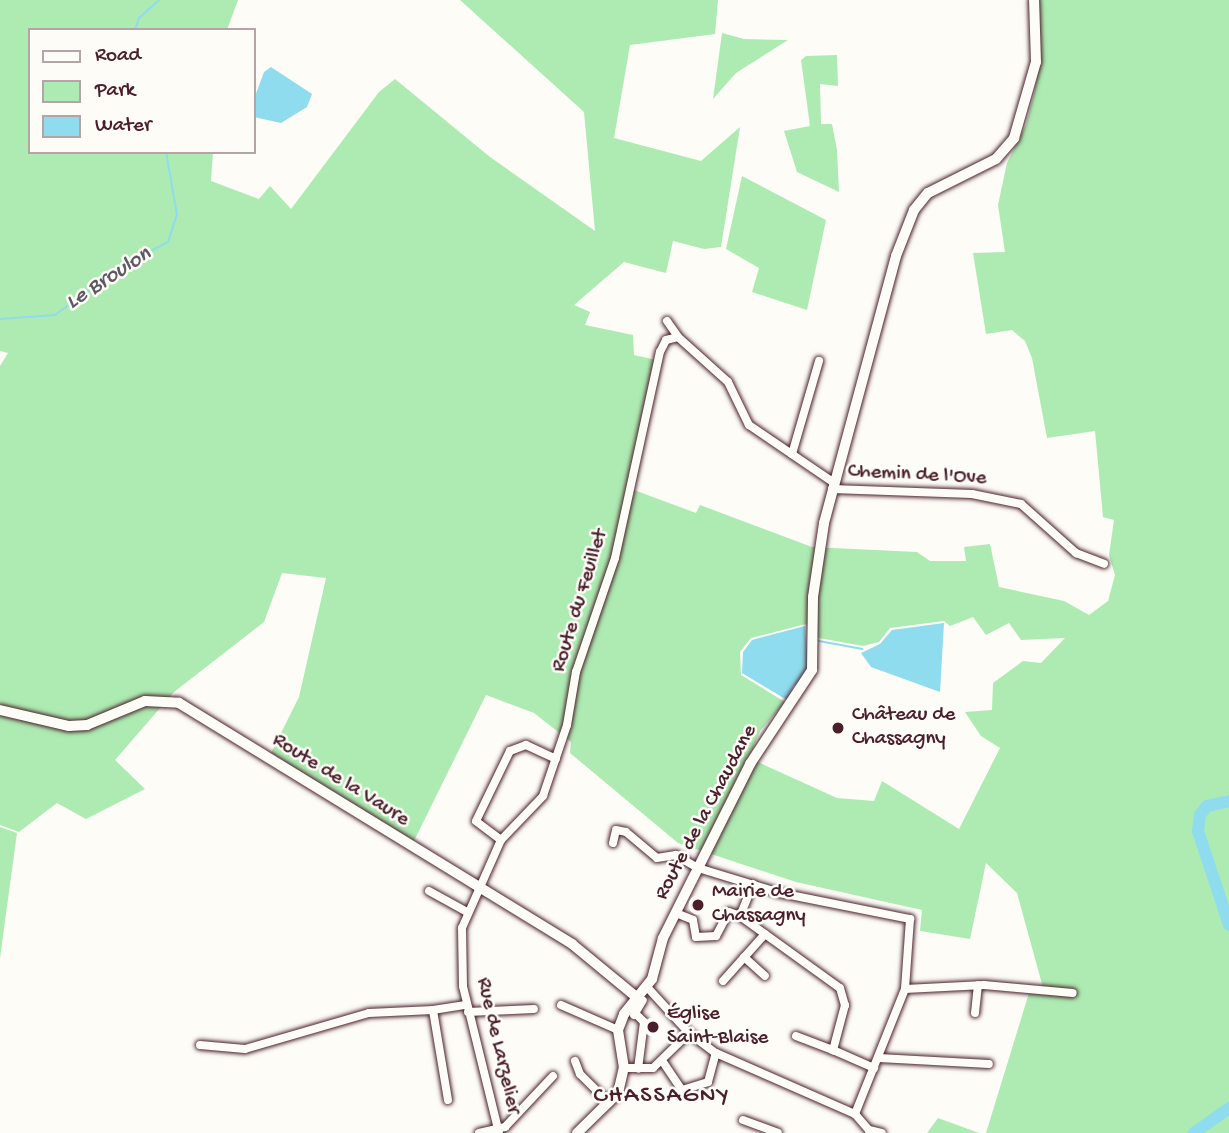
<!DOCTYPE html>
<meta charset="utf-8">
<style>
body{margin:0}
#map{position:relative;width:1229px;height:1133px;overflow:hidden;background:#fdfcf7;font-family:"Gochi Hand",sans-serif}
div>[style]{position:absolute}
[style*='--x']{left:calc(var(--x)*1px);top:calc(var(--y)*1px);width:calc(var(--w)*1px);rotate:calc(var(--a)*1deg)}
.green>*{inset:0;background:#adebb2}
.water>*{inset:0;background:#8edced}
.stream>*{height:2px;margin:-1px;padding:0 1px;transform-origin:1px;border-radius:1px;background:#8edced}
.river>*{height:12px;margin:-6px;padding:0 6px;transform-origin:6px;border-radius:6px;background:#8edced}
.roads{filter:drop-shadow(0 0 2px #4a1f2b) drop-shadow(0 0 2px #4a1f2b)}
.minor>*{height:8px;margin:-4px;padding:0 4px;transform-origin:4px;border-radius:4px;background:#fdfcf7}
.tertiary>*{height:10px;margin:-5px;padding:0 5px;transform-origin:5px;border-radius:5px;background:#fdfcf7}
.dots>*{width:19px;height:19px;translate:-50% -50%;box-sizing:border-box;border:4px solid #fdfcf7;border-radius:50%}
span{translate:-50% -50%;white-space:nowrap;text-align:center;line-height:1.15;-webkit-text-stroke:5px #fdfcf7;paint-order:stroke}
.street-label{font-size:21px;color:#4a1f2b}
.poi-label{font-size:21px;color:#4a1f2b}
.left{translate:0 -50%;text-align:left}
.water-label{font-size:23px;color:#5e5865;font-style:italic}
.quarter-label{font-size:24px;color:#4a1f2b;letter-spacing:2px}
.legend{position:absolute;left:28px;top:28px;width:228px;height:126px;box-sizing:border-box;background:#fdfcf7;border:2px solid #b5a4a5;margin:0;padding:9px 12px;list-style:none;font-size:21px;color:#4a1f2b}
.legend li{display:flex;align-items:center;gap:14px;height:35px}
.legend b{width:35px;border:2px solid #b5a4a5}
</style>
<div id="map">
<div class="green">
<i style="clip-path:polygon(evenodd,0 0,238px 0,227px 30px,30px 30px,30px 152px,213px 152px,211px 181px,259px 199px,270px 186px,291px 209px,379px 92px,395px 79px,490px 157px,595px 231px,584px 112px,460px 0,718px 0,715px 34px,630px 45px,614px 138px,701px 161px,740px 127px,721px 247px,704px 249px,673px 241px,666px 273px,624px 262px,574px 305px,590px 312px,585px 325px,633px 335px,634px 355px,656px 360px,626px 487px,696px 513px,700px 505px,812px 547px,917px 552px,930px 561px,966px 561px,964px 547px,990px 544px,999px 587px,1064px 601px,1089px 615px,1108px 601px,1115px 575px,1109px 555px,1114px 520px,1103px 517px,1095px 431px,1047px 438px,1032px 358px,1025px 341px,1012px 330px,986px 334px,973px 253px,1005px 252px,998px 205px,1007px 163px,1026px 125px,1034px 94px,1040px 62px,1039px 0,1229px 0,1229px 1133px,986px 1133px,1029px 993px,1045px 995px,1017px 893px,986px 863px,970px 939px,920px 931px,922px 910px,796px 882px,678px 843px,570px 753px,571px 742px,534px 713px,486px 695px,413px 843px,270px 755px,299px 697px,326px 578px,282px 573px,264px 622px,174px 692px,115px 760px,145px 789px,86px 819px,57px 803px,19px 832px,0 825px,0 366px,8px 353px,0 351px,0 0,973px 617px,986px 635px,1009px 623px,1021px 640px,1065px 638px,1041px 663px,1023px 661px,993px 683px,992px 710px,965px 712px,981px 736px,1000px 748px,959px 829px,882px 781px,874px 801px,837px 798px,749px 758px,760px 731px,785px 702px,741px 675px,740px 652px,751px 638px,806px 624px,819px 638px,863px 646px,879px 642px,890px 628px,944px 621px,950px 626px,973px 617px)"></i>
<i style="clip-path:polygon(722px 33px,744px 39px,788px 40px,736px 73px,713px 99px)"></i>
<i style="clip-path:polygon(837px 55px,838px 86px,820px 84px,821px 124px,832px 124px,837px 150px,839px 192px,797px 172px,784px 131px,810px 126px,801px 60px,806px 56px)"></i>
<i style="clip-path:polygon(742px 176px,826px 220px,807px 310px,752px 292px,759px 268px,726px 249px)"></i>
<i style="clip-path:polygon(0 827px,17px 833px,0 958px)"></i>
<i style="clip-path:polygon(938px 1118px,979px 1133px,927px 1133px)"></i>
</div>
<div class="water">
<i style="clip-path:polygon(271px 67px,312px 94px,307px 107px,281px 123px,254px 117px,254px 99px,264px 72px)"></i>
<i style="clip-path:polygon(944px 623px,940px 692px,871px 667px,861px 653px,880px 644px,892px 630px)"></i>
<i style="clip-path:polygon(805px 626px,808px 666px,800px 687px,794px 685px,787px 700px,742px 673px,743px 652px,752px 640px)"></i>
</div>
<div class="stream">
<i style="--x:135;--y:30;--w:13;--a:-72"></i>
<i style="--x:139;--y:18;--w:27;--a:-42"></i>
<i style="--x:0;--y:319;--w:55;--a:-4.2"></i>
<i style="--x:55;--y:315;--w:79;--a:-36.3"></i>
<i style="--x:119;--y:268;--w:55;--a:-28"></i>
<i style="--x:168;--y:242;--w:28;--a:-72"></i>
<i style="--x:177;--y:215;--w:64;--a:-99.9"></i>
<i style="--x:819;--y:641;--w:44;--a:10.5"></i>
</div>
<div class="river">
<i style="--x:1229;--y:801;--w:23;--a:167"></i>
<i style="--x:1207;--y:806;--w:11;--a:128"></i>
<i style="--x:1200;--y:815;--w:16;--a:97"></i>
<i style="--x:1198;--y:831;--w:99;--a:71.7"></i>
<i style="--x:1194;--y:1133;--w:43;--a:-35.5"></i>
</div>
<div class="roads">
<div class="minor">
<i style="--x:667;--y:321;--w:19;--a:55"></i>
<i style="--x:678;--y:337;--w:67;--a:42"></i>
<i style="--x:728;--y:382;--w:48;--a:64"></i>
<i style="--x:749;--y:425;--w:102;--a:34.2"></i>
<i style="--x:792;--y:454;--w:97;--a:-73.8"></i>
<i style="--x:832;--y:489;--w:140;--a:2"></i>
<i style="--x:972;--y:494;--w:50;--a:11.5"></i>
<i style="--x:1021;--y:504;--w:74;--a:41.7"></i>
<i style="--x:1076;--y:553;--w:30;--a:21"></i>
<i style="--x:501;--y:840;--w:31;--a:-143"></i>
<i style="--x:476;--y:821;--w:78;--a:-64.1"></i>
<i style="--x:510;--y:751;--w:17;--a:-21"></i>
<i style="--x:526;--y:745;--w:33;--a:25"></i>
<i style="--x:613;--y:843;--w:13;--a:-77"></i>
<i style="--x:616;--y:830;--w:10;--a:11"></i>
<i style="--x:626;--y:832;--w:40;--a:40"></i>
<i style="--x:657;--y:858;--w:19;--a:-9"></i>
<i style="--x:676;--y:855;--w:26;--a:31"></i>
<i style="--x:698;--y:868;--w:86;--a:17"></i>
<i style="--x:780;--y:893;--w:133;--a:11.3"></i>
<i style="--x:910;--y:919;--w:70;--a:94.1"></i>
<i style="--x:905;--y:989;--w:135;--a:111.8"></i>
<i style="--x:753;--y:884;--w:35;--a:112"></i>
<i style="--x:740;--y:916;--w:123;--a:35.8"></i>
<i style="--x:840;--y:988;--w:18;--a:74"></i>
<i style="--x:845;--y:1005;--w:47;--a:104.9"></i>
<i style="--x:833;--y:1050;--w:45;--a:23.7"></i>
<i style="--x:429;--y:891;--w:43;--a:28.9"></i>
<i style="--x:676;--y:913;--w:18;--a:22"></i>
<i style="--x:693;--y:920;--w:17;--a:80"></i>
<i style="--x:696;--y:937;--w:20;--a:-3"></i>
<i style="--x:716;--y:936;--w:27;--a:-62"></i>
<i style="--x:729;--y:912;--w:12;--a:20"></i>
<i style="--x:744;--y:957;--w:28;--a:42"></i>
<i style="--x:723;--y:981;--w:63;--a:-48.2"></i>
<i style="--x:647;--y:987;--w:62;--a:47.6"></i>
<i style="--x:689;--y:1033;--w:34;--a:37"></i>
<i style="--x:716;--y:1053;--w:152;--a:23.7"></i>
<i style="--x:855;--y:1114;--w:21;--a:49"></i>
<i style="--x:869;--y:1130;--w:13;--a:13"></i>
<i style="--x:905;--y:989;--w:79;--a:-2.9"></i>
<i style="--x:984;--y:985;--w:89;--a:5.1"></i>
<i style="--x:561;--y:1005;--w:62;--a:23.7"></i>
<i style="--x:468;--y:1012;--w:66;--a:-2.6"></i>
<i style="--x:975;--y:1013;--w:28;--a:-84"></i>
<i style="--x:634;--y:1015;--w:17;--a:-59"></i>
<i style="--x:637;--y:1015;--w:10;--a:45"></i>
<i style="--x:644;--y:1022;--w:47;--a:97.3"></i>
<i style="--x:796;--y:1036;--w:40;--a:21"></i>
<i style="--x:200;--y:1045;--w:45;--a:5.1"></i>
<i style="--x:245;--y:1049;--w:129;--a:-16.2"></i>
<i style="--x:369;--y:1013;--w:64;--a:-2.7"></i>
<i style="--x:879;--y:1058;--w:110;--a:3.1"></i>
<i style="--x:575;--y:1061;--w:14;--a:69"></i>
<i style="--x:580;--y:1074;--w:41;--a:45"></i>
<i style="--x:663;--y:1062;--w:34;--a:56"></i>
<i style="--x:682;--y:1090;--w:27;--a:-17"></i>
<i style="--x:708;--y:1082;--w:30;--a:-75"></i>
<i style="--x:624;--y:1068;--w:29;--a:0"></i>
<i style="--x:653;--y:1068;--w:50;--a:-44.2"></i>
<i style="--x:448;--y:1100;--w:91;--a:-99.5"></i>
<i style="--x:433;--y:1010;--w:33;--a:-9"></i>
<i style="--x:743;--y:1120;--w:37;--a:20"></i>
<i style="--x:479;--y:1133;--w:27;--a:-13"></i>
<i style="--x:505;--y:1127;--w:70;--a:-46.7"></i>
<i style="--x:499;--y:1133;--w:151;--a:-103.8"></i>
<i style="--x:463;--y:986;--w:58;--a:-91"></i>
<i style="--x:462;--y:928;--w:96;--a:-66.1"></i>
<i style="--x:501;--y:840;--w:61;--a:-46.3"></i>
<i style="--x:543;--y:796;--w:75;--a:-71.3"></i>
<i style="--x:567;--y:725;--w:54;--a:-80.4"></i>
<i style="--x:576;--y:672;--w:120;--a:-71.1"></i>
<i style="--x:615;--y:558;--w:211;--a:-77.7"></i>
<i style="--x:660;--y:352;--w:13;--a:-63"></i>
<i style="--x:666;--y:340;--w:12;--a:-14"></i>
</div>
<div class="tertiary">
<i style="--x:0;--y:710;--w:71;--a:13.1"></i>
<i style="--x:69;--y:726;--w:18;--a:-3"></i>
<i style="--x:87;--y:725;--w:63;--a:-22.5"></i>
<i style="--x:145;--y:701;--w:34;--a:3"></i>
<i style="--x:179;--y:703;--w:461;--a:31.5"></i>
<i style="--x:572;--y:944;--w:82;--a:39.5"></i>
<i style="--x:577;--y:1133;--w:57;--a:-44.3"></i>
<i style="--x:618;--y:1093;--w:26;--a:-77"></i>
<i style="--x:624;--y:1068;--w:38;--a:-99"></i>
<i style="--x:618;--y:1030;--w:17;--a:-69"></i>
<i style="--x:624;--y:1014;--w:45;--a:-51.3"></i>
<i style="--x:652;--y:979;--w:42;--a:-75"></i>
<i style="--x:663;--y:938;--w:195;--a:-63.4"></i>
<i style="--x:750;--y:764;--w:113;--a:-56.6"></i>
<i style="--x:812;--y:670;--w:73;--a:-89.2"></i>
<i style="--x:813;--y:597;--w:75;--a:-81.5"></i>
<i style="--x:824;--y:523;--w:277;--a:-74.9"></i>
<i style="--x:896;--y:256;--w:49;--a:-68.6"></i>
<i style="--x:914;--y:210;--w:22;--a:-51"></i>
<i style="--x:928;--y:193;--w:76;--a:-26.6"></i>
<i style="--x:996;--y:159;--w:28;--a:-49"></i>
<i style="--x:1014;--y:138;--w:79;--a:-73.9"></i>
<i style="--x:1036;--y:62;--w:62;--a:-91.8"></i>
</div>
</div>
<div class="dots">
<i style="left:838px;top:728px;background:#4a1f2b"></i>
<i style="left:698px;top:905px;background:#4a1f2b"></i>
<i style="left:653px;top:1027px;background:#4a1f2b"></i>
</div>
<div class="street-label">
<span style="left:917px;top:476px;rotate:3deg">Chemin de l'Ove</span>
<span style="left:581px;top:601px;rotate:-73deg">Route du Feuillet</span>
<span style="left:340px;top:781px;rotate:32deg">Route de la Vaure</span>
<span style="left:707px;top:813px;rotate:-62deg">Route de la Chaudane</span>
<span style="left:497px;top:1046px;rotate:77deg">Rue de Larzelier</span>
</div>
<div class="poi-label">
<span class="left" style="left:852px;top:728px">Château de<br>Chassagny</span>
<span class="left" style="left:712px;top:905px">Mairie de<br>Chassagny</span>
<span class="left" style="left:667px;top:1027px">Église<br>Saint-Blaise</span>
</div>
<div class="water-label">
<span style="left:109px;top:279px;rotate:-33deg">Le Broulon</span>
</div>
<div class="quarter-label">
<span style="left:662px;top:1097px">CHASSAGNY</span>
</div>
<ul class="legend">
<li><b style="height:9px;background:#fdfcf7"></b>Road</li>
<li><b style="height:19px;background:#adebb2"></b>Park</li>
<li><b style="height:19px;background:#8edced"></b>Water</li>
</ul>
</div>
